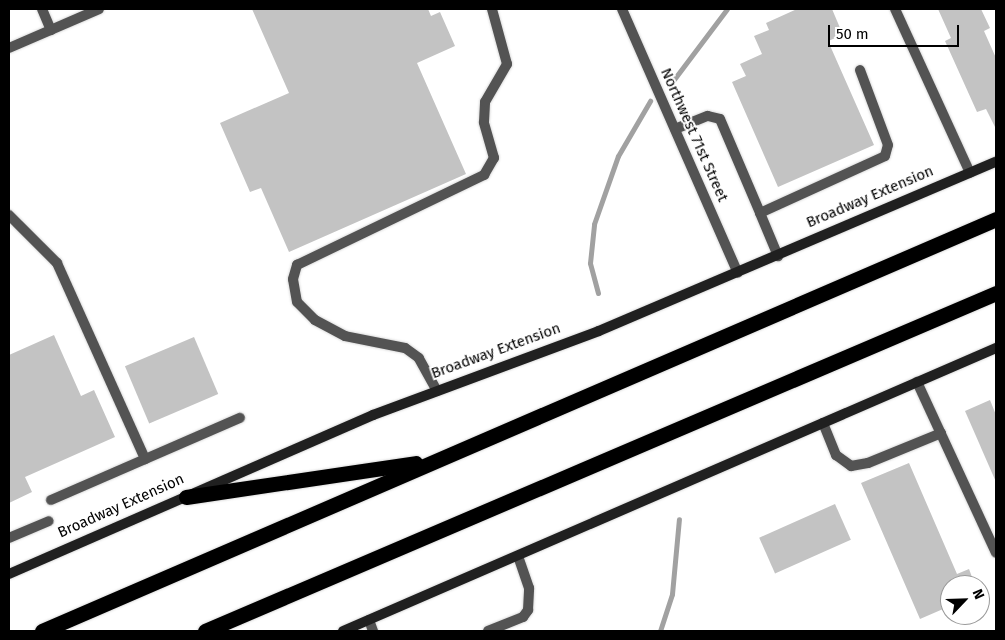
<!DOCTYPE html>
<style>
body{margin:0}
#map{position:relative;width:1005px;height:640px;overflow:hidden;background:#fff;font-family:"Fira Sans",sans-serif}
div>[style]{position:absolute}
[style*='--x']{left:calc(var(--x)*1px);top:calc(var(--y)*1px);width:calc(var(--w)*1px);rotate:calc(var(--a)*1deg)}
.stream>*{height:5px;margin:-2.5px;padding:0 2.5px;transform-origin:2.5px;border-radius:2.5px;background:#a1a1a1}
.building>*{inset:0;background:#c3c3c3;transform-origin:0 0}
.roads{filter:drop-shadow(0 0 1px #dbdbdb) drop-shadow(0 0 1px #dbdbdb)}
.lane>*{height:10px;margin:-5px;padding:0 5px;transform-origin:5px;border-radius:5px;background:#535353}
.street>*{height:10px;margin:-5px;padding:0 5px;transform-origin:5px;border-radius:5px;background:#535353}
.secondary>*{height:10px;margin:-5px;padding:0 5px;transform-origin:5px;border-radius:5px;background:#202020}
.highway>*{height:15px;margin:-7.5px;padding:0 7.5px;transform-origin:7.5px;border-radius:7.5px;background:#000}
span{translate:-50% -50%;white-space:nowrap;text-align:center;line-height:1.15;-webkit-text-stroke:4px #fff;paint-order:stroke}
.street-label{font-size:15px;color:#000}
.frame{position:absolute;inset:0;border:10px solid #000;pointer-events:none}
.north{position:absolute;left:940px;top:575px;width:50px;height:50px;box-sizing:border-box;background:#fff;border:1px solid #999;border-radius:50%;rotate:66deg;font-size:14px;font-weight:700;line-height:20px;text-align:center;color:#000}
.north::after{content:'';display:block;margin:auto;width:18px;height:22px;background:#000;clip-path:polygon(50% 0,100% 100%,50% 72%,0 100%)}
.scale{position:absolute;left:828px;top:25px;width:131px;height:22px;box-sizing:border-box;border:2px solid #000;border-top:0;padding-left:6px;font-size:15px;line-height:18px;white-space:nowrap;color:#000;-webkit-text-stroke:4px #fff;paint-order:stroke}
</style>
<div id="map">
<div class="stream">
<i style="--x:669;--y:86;--w:96;--a:-53"></i>
<i style="--x:598;--y:293;--w:31;--a:-105"></i>
<i style="--x:590;--y:263;--w:39;--a:-84"></i>
<i style="--x:594;--y:224;--w:72;--a:-70.6"></i>
<i style="--x:618;--y:156;--w:64;--a:-59.8"></i>
<i style="--x:660;--y:631;--w:39;--a:-72"></i>
<i style="--x:672;--y:594;--w:75;--a:-84.7"></i>
</div>
<div class="building">
<i style="clip-path:polygon(252px 9px,428px 9px,431px 16px,440px 12px,455px 46px,417px 63px,466px 174px,289px 252px,261px 188px,250px 192px,220px 123px,289px 93px)"></i>
<i style="clip-path:polygon(797px 9px,832px 9px,843px 35px,828px 41px,874px 145px,778px 187px,732px 82px,746px 76px,740px 64px,762px 54px,754px 36px,769px 30px,766px 23px)"></i>
<i style="clip-path:polygon(938px 9px,981px 9px,990px 28px,984px 31px,996px 58px,996px 129px,986px 109px,977px 112px,945px 41px,951px 38px)"></i>
<i style="clip-path:polygon(54px 335px,81px 396px,94px 390px,115px 437px,25px 477px,32px 492px,9px 503px,9px 355px)"></i>
<i style="left:194px;top:337px;width:62px;height:75px;rotate:67deg"></i>
<i style="clip-path:polygon(990px 400px,996px 415px,996px 482px,965px 411px)"></i>
<i style="clip-path:polygon(909px 463px,957px 574px,969px 569px,975px 585px,950px 585px,950px 606px,920px 619px,861px 483px)"></i>
<i style="left:835px;top:504px;width:39px;height:83px;rotate:66deg"></i>
</div>
<div class="roads">
<div class="lane">
<i style="--x:895;--y:9;--w:180;--a:65.4"></i>
<i style="--x:675;--y:129;--w:35;--a:-22"></i>
<i style="--x:708;--y:116;--w:12;--a:14"></i>
<i style="--x:720;--y:119;--w:102;--a:66.9"></i>
<i style="--x:760;--y:213;--w:137;--a:-24.5"></i>
<i style="--x:885;--y:156;--w:11;--a:-75"></i>
<i style="--x:888;--y:145;--w:80;--a:-110.5"></i>
<i style="--x:760;--y:213;--w:47;--a:67.3"></i>
<i style="--x:9;--y:215;--w:68;--a:45"></i>
<i style="--x:57;--y:263;--w:215;--a:65.8"></i>
<i style="--x:917;--y:382;--w:188;--a:65.2"></i>
<i style="--x:437;--y:391;--w:38;--a:-119"></i>
<i style="--x:419;--y:358;--w:17;--a:-144"></i>
<i style="--x:405;--y:348;--w:61;--a:-168.7"></i>
<i style="--x:345;--y:336;--w:34;--a:-152"></i>
<i style="--x:315;--y:320;--w:25;--a:-135"></i>
<i style="--x:297;--y:302;--w:23;--a:-100"></i>
<i style="--x:293;--y:279;--w:15;--a:-74"></i>
<i style="--x:297;--y:265;--w:208;--a:-25.7"></i>
<i style="--x:484;--y:175;--w:20;--a:-60"></i>
<i style="--x:494;--y:158;--w:37;--a:-106"></i>
<i style="--x:484;--y:122;--w:20;--a:-87"></i>
<i style="--x:485;--y:102;--w:44;--a:-59.9"></i>
<i style="--x:507;--y:64;--w:57;--a:-105.3"></i>
<i style="--x:823;--y:423;--w:35;--a:68"></i>
<i style="--x:836;--y:455;--w:19;--a:36"></i>
<i style="--x:851;--y:466;--w:17;--a:-10"></i>
<i style="--x:868;--y:463;--w:79;--a:-22.3"></i>
<i style="--x:51;--y:500;--w:206;--a:-23.5"></i>
<i style="--x:9;--y:538;--w:43;--a:-23"></i>
<i style="--x:369;--y:620;--w:12;--a:70"></i>
<i style="--x:488;--y:631;--w:38;--a:-22"></i>
<i style="--x:523;--y:617;--w:9;--a:-54"></i>
<i style="--x:528;--y:610;--w:22;--a:-87"></i>
<i style="--x:529;--y:588;--w:34;--a:-109"></i>
</div>
<div class="street">
<i style="--x:42;--y:9;--w:23;--a:67"></i>
<i style="--x:622;--y:9;--w:288;--a:66.3"></i>
<i style="--x:9;--y:48;--w:98;--a:-23.4"></i>
</div>
<div class="secondary">
<i style="--x:9;--y:574;--w:397;--a:-23.6"></i>
<i style="--x:373;--y:415;--w:241;--a:-20.4"></i>
<i style="--x:599;--y:331;--w:431;--a:-23.1"></i>
<i style="--x:343;--y:631;--w:712;--a:-23.43"></i>
</div>
<div class="highway">
<i style="--x:186;--y:497;--w:232;--a:-8.4"></i>
<i style="--x:42;--y:631;--w:1039;--a:-23.36"></i>
<i style="--x:205;--y:631;--w:860;--a:-23.14"></i>
</div>
</div>
<div class="street-label">
<span style="left:694px;top:135px;rotate:66deg">Northwest 71st Street</span>
<span style="left:870px;top:197px;rotate:-23deg">Broadway Extension</span>
<span style="left:496px;top:351px;rotate:-20deg">Broadway Extension</span>
<span style="left:121px;top:506px;rotate:-24deg">Broadway Extension</span>
</div>
<div class="frame"></div>
<div class="north">N</div>
<div class="scale">50 m</div>
</div>
